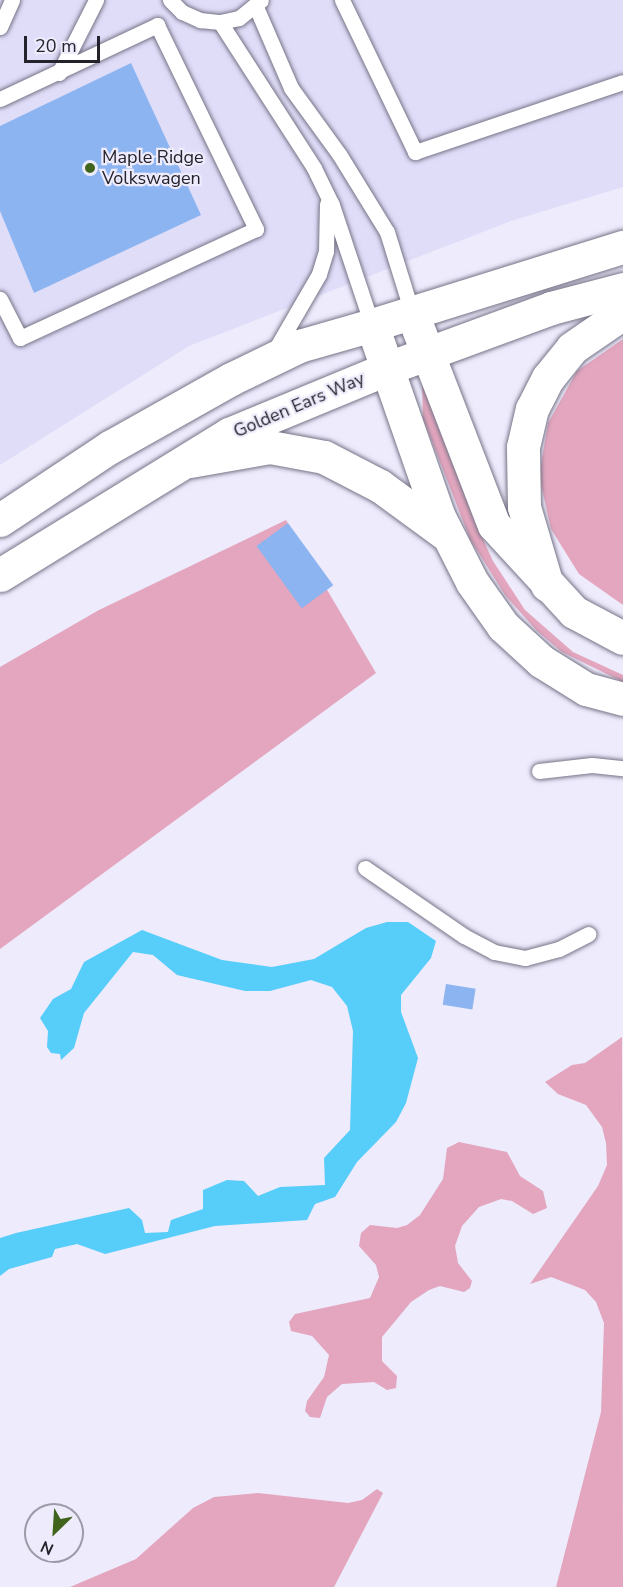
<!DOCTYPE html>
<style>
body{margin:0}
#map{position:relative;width:623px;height:1587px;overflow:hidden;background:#edebfc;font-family:"Nunito Sans",sans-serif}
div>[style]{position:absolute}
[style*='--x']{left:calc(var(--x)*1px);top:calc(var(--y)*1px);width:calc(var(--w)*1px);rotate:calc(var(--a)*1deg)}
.built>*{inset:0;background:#e0ddf9}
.green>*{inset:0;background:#e3a6be}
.water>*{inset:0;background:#57cdfa}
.building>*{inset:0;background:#8cb4f0;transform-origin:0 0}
.roads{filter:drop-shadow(0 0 2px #767487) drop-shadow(0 0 2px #767487)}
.service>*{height:15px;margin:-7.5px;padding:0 7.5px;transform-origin:7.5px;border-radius:7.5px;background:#fff}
.secondary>*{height:33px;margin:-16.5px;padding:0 16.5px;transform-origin:16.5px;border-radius:16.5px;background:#fff}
.trunk>*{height:33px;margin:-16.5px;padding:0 16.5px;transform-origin:16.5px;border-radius:16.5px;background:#fff}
.motorway>*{height:33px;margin:-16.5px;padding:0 16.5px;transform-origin:16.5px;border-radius:16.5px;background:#fff}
.dots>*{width:16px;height:16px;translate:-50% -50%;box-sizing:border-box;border:3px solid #edebfc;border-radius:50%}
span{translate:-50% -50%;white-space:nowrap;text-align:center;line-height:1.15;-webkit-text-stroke:4.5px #edebfc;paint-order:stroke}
.poi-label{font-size:18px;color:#24232b}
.left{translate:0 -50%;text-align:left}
.street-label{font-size:18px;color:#24232b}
.north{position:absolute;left:24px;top:1503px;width:60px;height:60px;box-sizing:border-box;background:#edebfc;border:2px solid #9d9ba8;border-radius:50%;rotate:205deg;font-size:16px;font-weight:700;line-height:24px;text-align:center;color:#24232b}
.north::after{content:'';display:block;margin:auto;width:21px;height:27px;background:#41641d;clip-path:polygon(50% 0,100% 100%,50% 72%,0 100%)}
.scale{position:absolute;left:24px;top:36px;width:76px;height:27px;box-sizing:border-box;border:3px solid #24232b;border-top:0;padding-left:8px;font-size:18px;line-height:21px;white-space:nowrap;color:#24232b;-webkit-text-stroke:4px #edebfc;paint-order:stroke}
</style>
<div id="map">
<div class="built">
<i style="clip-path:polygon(0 0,623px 0,623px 187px,511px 221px,189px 346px,0 465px)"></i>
</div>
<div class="green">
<i style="clip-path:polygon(623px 339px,623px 605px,579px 574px,551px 529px,539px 476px,548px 423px,577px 371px)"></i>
<i style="clip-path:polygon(422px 384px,475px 522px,493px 561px,525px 610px,573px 652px,623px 675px,623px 682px,562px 652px,537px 631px,505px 595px,470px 539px,433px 444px,423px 419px)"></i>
<i style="clip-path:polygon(286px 520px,376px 673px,0 949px,0 667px,99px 610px)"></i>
<i style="clip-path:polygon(622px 1037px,623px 1587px,556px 1587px,601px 1412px,604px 1323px,596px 1302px,585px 1290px,551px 1277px,530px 1284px,598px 1186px,607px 1165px,606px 1143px,602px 1127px,586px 1105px,558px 1094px,545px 1082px,572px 1065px,585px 1063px)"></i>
<i style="clip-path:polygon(459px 1142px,507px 1152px,520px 1176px,543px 1191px,547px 1208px,533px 1214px,512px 1201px,501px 1199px,479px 1207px,462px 1226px,455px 1246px,458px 1263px,472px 1281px,470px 1288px,464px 1292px,440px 1286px,429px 1290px,411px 1302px,382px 1337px,382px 1361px,397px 1376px,396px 1388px,387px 1390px,374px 1382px,342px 1384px,327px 1397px,320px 1418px,310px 1417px,305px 1411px,307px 1401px,324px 1377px,329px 1355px,312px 1336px,291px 1331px,289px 1322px,295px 1314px,370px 1298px,379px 1277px,376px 1265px,359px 1246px,361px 1233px,370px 1225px,397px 1228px,407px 1225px,420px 1215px,443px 1179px,447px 1148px)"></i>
<i style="clip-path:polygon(377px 1489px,383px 1493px,334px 1587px,70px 1587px,136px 1559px,193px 1508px,214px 1497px,258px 1493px,348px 1503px,362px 1500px)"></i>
</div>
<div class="water">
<i style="clip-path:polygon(387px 922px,408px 922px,436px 941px,431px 958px,401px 995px,401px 1012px,418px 1058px,406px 1103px,396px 1122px,357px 1162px,335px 1197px,315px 1204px,307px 1220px,215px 1226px,105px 1254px,77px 1244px,55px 1249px,52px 1257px,9px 1269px,0 1276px,0 1238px,16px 1233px,129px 1208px,142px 1220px,145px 1233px,168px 1232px,171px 1220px,203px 1209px,203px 1190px,227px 1180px,244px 1181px,258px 1196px,280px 1187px,325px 1185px,324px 1158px,350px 1130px,353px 1031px,347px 1006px,332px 987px,311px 980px,270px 991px,245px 991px,177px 975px,153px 955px,133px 952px,84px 1013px,74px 1048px,61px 1060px,60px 1054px,51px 1053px,47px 1047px,48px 1031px,40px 1018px,53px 999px,71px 989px,84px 962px,142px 930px,222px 960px,272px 967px,314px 959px,366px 928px)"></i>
</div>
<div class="building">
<i style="clip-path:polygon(131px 63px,201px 215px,34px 293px,0 211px,0 126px)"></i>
<i style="left:288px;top:523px;width:77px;height:39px;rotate:54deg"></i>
<i style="left:446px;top:984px;width:30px;height:21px;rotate:9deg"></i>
</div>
<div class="roads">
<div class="service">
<i style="--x:170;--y:0;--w:17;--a:45"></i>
<i style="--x:182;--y:12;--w:20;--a:24"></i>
<i style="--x:200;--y:20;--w:20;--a:6"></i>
<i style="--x:220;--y:22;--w:19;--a:-12"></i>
<i style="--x:239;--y:18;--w:28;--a:-39"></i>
<i style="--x:342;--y:0;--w:169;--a:64.3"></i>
<i style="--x:415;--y:152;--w:219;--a:-18.6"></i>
<i style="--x:256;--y:7;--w:88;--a:66.6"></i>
<i style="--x:291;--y:88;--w:82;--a:54"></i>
<i style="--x:339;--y:154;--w:92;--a:58.4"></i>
<i style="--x:387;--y:232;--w:85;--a:72.8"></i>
<i style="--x:220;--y:22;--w:174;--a:57.2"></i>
<i style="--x:314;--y:168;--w:41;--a:64.1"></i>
<i style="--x:332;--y:205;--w:126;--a:71.6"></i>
<i style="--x:0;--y:27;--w:30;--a:-66"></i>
<i style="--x:59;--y:73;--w:82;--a:-63.1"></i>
<i style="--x:0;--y:99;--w:174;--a:-25.2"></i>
<i style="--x:157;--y:25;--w:227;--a:64.1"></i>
<i style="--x:256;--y:229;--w:260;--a:155.2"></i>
<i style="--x:20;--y:338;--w:44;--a:-117.1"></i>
<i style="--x:275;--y:350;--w:88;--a:-59.9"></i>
<i style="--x:319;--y:274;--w:24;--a:-73"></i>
<i style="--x:326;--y:251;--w:47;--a:-88.8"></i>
<i style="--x:539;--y:771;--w:53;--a:-6.5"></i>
<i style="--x:592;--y:765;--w:31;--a:6"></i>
<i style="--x:365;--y:868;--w:120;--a:34.5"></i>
<i style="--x:464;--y:936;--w:34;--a:28"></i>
<i style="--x:494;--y:952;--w:32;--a:11"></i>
<i style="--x:525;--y:958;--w:35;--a:-15"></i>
<i style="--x:559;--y:949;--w:33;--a:-27"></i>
</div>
<div class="secondary">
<i style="--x:0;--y:520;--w:132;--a:-33.6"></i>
<i style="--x:110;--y:447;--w:139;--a:-29.3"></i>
<i style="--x:231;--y:379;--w:76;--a:-25.9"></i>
<i style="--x:299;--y:346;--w:76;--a:-16"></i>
<i style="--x:0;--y:575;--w:269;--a:-31.6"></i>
<i style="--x:229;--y:434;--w:172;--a:-22.5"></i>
</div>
<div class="trunk">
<i style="--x:412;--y:313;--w:227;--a:68.9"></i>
<i style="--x:494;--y:525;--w:118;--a:47.4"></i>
<i style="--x:574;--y:612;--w:55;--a:28"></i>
<i style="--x:372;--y:325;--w:201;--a:70.8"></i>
<i style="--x:438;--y:515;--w:75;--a:63.1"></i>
<i style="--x:472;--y:582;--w:54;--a:54.8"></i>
<i style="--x:503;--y:626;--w:52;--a:42.6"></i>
<i style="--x:541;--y:661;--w:53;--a:31.9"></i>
<i style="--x:586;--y:689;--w:38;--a:15"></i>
<i style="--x:190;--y:461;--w:81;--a:-9.9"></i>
<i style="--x:270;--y:447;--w:55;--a:10.5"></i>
<i style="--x:324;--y:457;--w:63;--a:27.4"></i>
<i style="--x:380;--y:486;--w:83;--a:36.2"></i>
</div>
<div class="motorway">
<i style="--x:372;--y:325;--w:263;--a:-17.3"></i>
<i style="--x:388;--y:368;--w:174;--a:-20.2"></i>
<i style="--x:551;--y:308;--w:74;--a:-14.8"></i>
<i style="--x:547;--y:585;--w:81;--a:-106.4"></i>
<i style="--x:524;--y:507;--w:60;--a:-91"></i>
<i style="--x:523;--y:447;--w:39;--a:-77"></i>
<i style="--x:532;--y:409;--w:35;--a:-63"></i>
<i style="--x:548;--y:378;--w:38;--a:-51"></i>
<i style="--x:572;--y:348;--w:62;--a:-34.5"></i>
</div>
</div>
<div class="dots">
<i style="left:90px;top:168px;background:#41641d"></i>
</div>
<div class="poi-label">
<span class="left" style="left:102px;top:168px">Maple Ridge<br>Volkswagen</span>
</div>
<div class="street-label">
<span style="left:299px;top:405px;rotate:-23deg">Golden Ears Way</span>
</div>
<div class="north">N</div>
<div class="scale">20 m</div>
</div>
